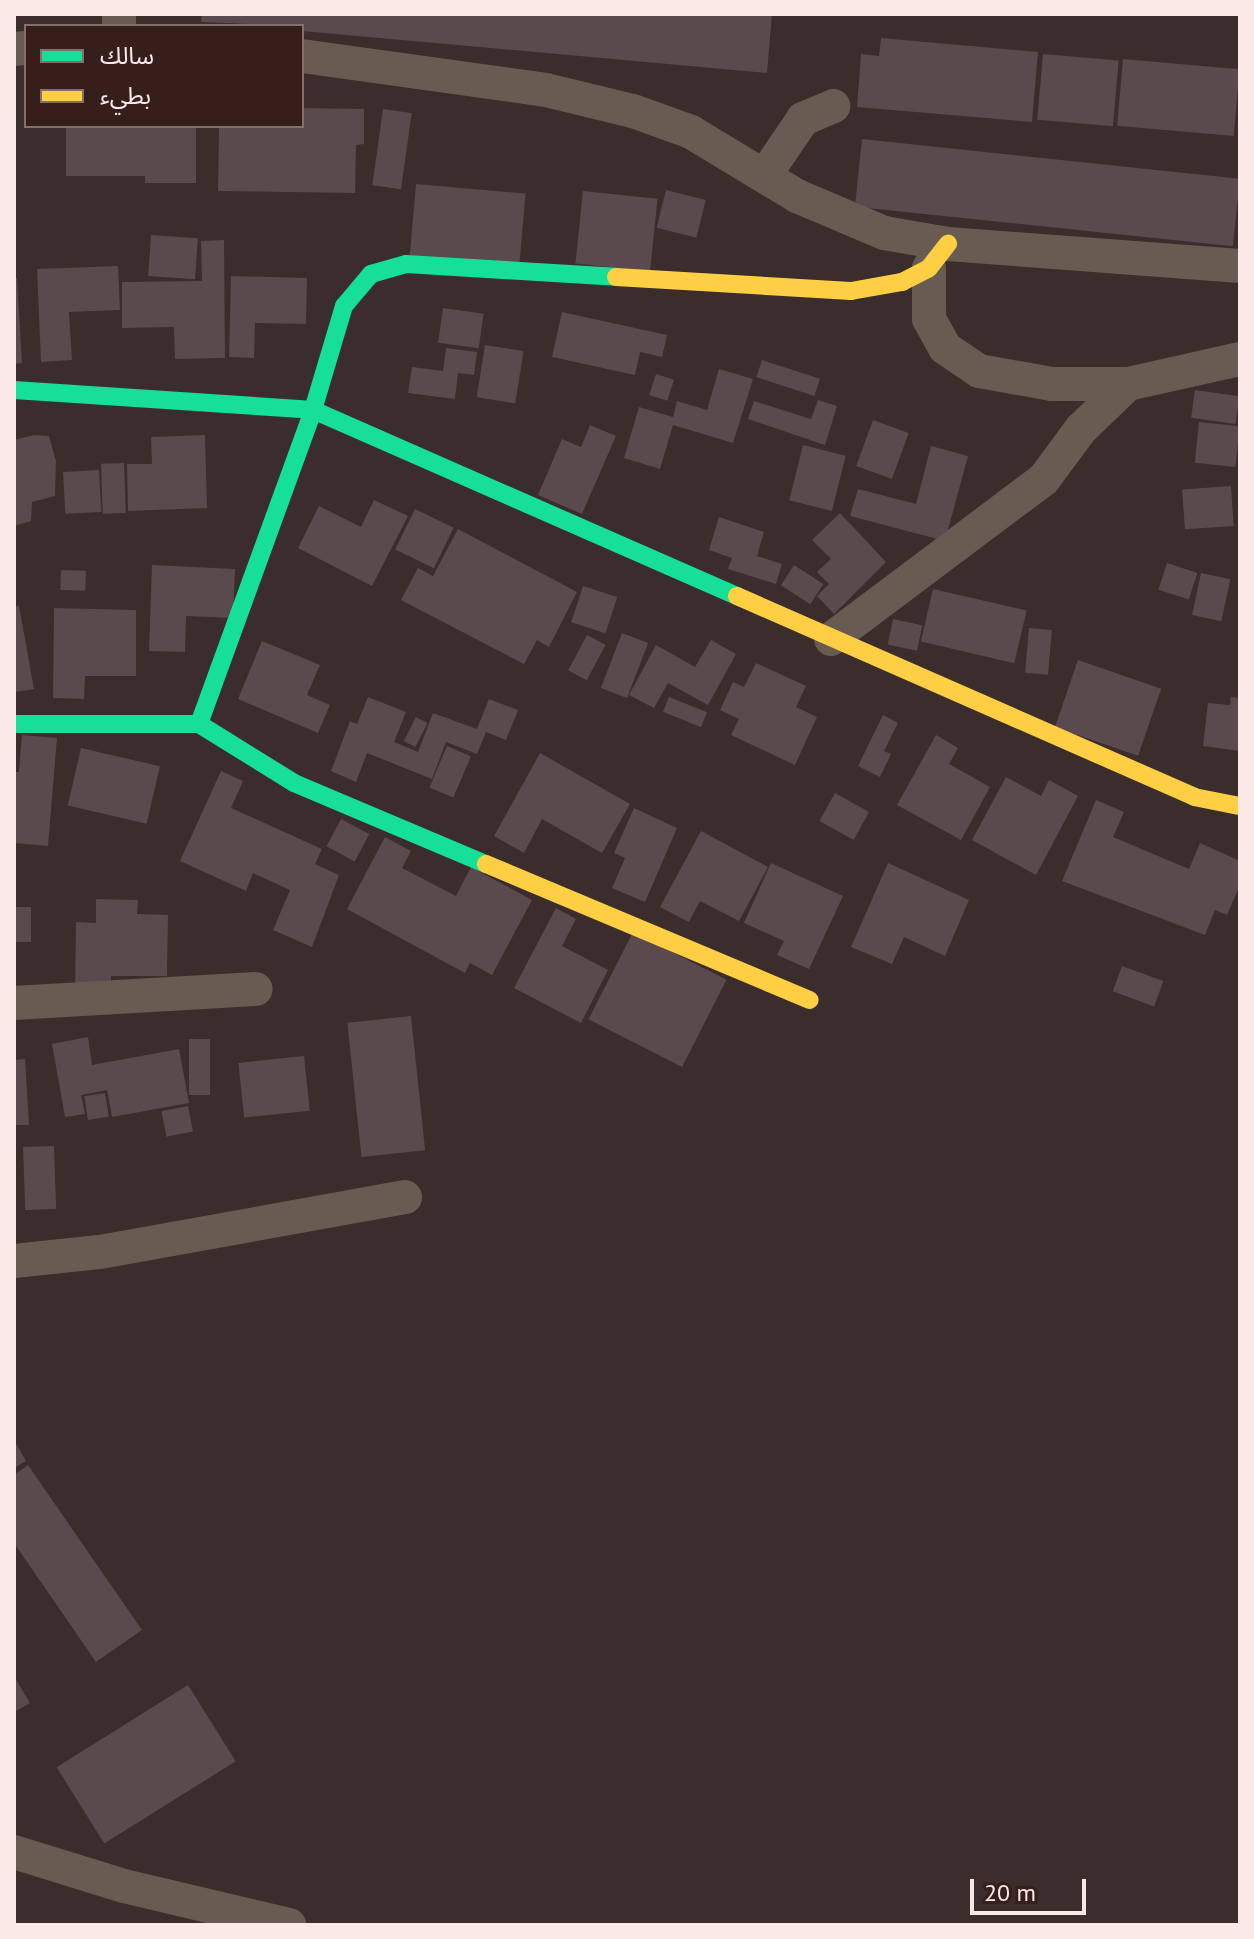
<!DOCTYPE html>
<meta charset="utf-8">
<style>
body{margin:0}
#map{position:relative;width:1254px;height:1939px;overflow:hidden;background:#3b2d2b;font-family:"PT Sans","Noto Sans Arabic",sans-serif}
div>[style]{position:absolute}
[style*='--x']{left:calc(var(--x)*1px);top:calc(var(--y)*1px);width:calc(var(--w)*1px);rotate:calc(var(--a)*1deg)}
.building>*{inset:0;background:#5a494d;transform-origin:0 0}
.street>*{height:34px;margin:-17px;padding:0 17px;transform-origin:17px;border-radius:17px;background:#685b52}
.fast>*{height:18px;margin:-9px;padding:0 9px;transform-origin:9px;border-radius:9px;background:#16e098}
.slow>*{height:18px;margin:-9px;padding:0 9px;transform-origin:9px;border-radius:9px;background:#ffcf43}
span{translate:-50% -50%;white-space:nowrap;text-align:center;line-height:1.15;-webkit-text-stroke:6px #361e1b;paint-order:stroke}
.frame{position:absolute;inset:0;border:16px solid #fbe9e7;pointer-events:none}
.legend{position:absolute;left:24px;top:24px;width:280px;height:104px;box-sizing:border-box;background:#361e1b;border:2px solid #856f6d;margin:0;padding:10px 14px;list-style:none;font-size:24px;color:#fbe9e7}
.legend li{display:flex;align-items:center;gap:16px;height:40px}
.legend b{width:40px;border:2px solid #856f6d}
.scale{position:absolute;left:970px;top:1879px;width:116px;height:36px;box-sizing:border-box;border:4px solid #fbe9e7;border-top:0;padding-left:10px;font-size:24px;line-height:28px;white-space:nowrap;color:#fbe9e7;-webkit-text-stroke:6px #361e1b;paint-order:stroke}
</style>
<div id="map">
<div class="building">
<i style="clip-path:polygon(202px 14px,772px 14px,767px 73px,302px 31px,302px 26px,201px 22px)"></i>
<i style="clip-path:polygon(881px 38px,1038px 52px,1032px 122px,857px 107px,861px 54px,879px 56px)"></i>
<i style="left:1043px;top:54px;width:76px;height:66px;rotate:5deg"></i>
<i style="left:1123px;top:59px;width:117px;height:67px;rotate:5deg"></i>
<i style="clip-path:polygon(302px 108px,364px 109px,364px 144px,356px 145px,355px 193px,218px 191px,219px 126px,302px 126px)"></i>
<i style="left:383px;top:109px;width:29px;height:77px;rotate:8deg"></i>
<i style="left:66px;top:126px;width:79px;height:50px"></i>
<i style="left:145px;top:126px;width:51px;height:57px"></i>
<i style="left:862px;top:139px;width:380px;height:68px;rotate:6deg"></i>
<i style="left:416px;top:184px;width:110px;height:72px;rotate:5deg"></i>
<i style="left:666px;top:190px;width:41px;height:39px;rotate:14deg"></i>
<i style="left:583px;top:191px;width:75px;height:73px;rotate:6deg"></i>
<i style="left:151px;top:235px;width:47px;height:41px;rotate:4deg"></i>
<i style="clip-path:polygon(224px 240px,225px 358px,175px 359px,174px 327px,122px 328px,122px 282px,202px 281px,201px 241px)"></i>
<i style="clip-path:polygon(118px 266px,120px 310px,69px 312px,72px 360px,41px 362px,37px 269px)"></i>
<i style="clip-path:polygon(231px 276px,307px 278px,306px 324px,255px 323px,254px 358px,229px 357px)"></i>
<i style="clip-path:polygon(17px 278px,22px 363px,14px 364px,14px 279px)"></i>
<i style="left:443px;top:308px;width:41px;height:35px;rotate:8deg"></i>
<i style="clip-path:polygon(562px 312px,667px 335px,662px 357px,640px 352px,635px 375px,552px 357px)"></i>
<i style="left:485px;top:345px;width:39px;height:53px;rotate:9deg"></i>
<i style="clip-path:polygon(446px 348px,477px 352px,474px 375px,458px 373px,455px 399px,408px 393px,412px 367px,443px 371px)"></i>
<i style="left:762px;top:360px;width:61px;height:18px;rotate:18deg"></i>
<i style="clip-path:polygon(719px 369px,753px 379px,733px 443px,673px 425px,660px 469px,624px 458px,639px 407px,673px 417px,677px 401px,707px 410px)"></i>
<i style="left:656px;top:374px;width:19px;height:22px;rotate:18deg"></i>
<i style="left:1195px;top:390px;width:45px;height:28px;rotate:8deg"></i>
<i style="clip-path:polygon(818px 400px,837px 406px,825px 445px,748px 419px,754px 401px,811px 419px)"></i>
<i style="left:873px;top:420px;width:38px;height:49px;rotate:20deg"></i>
<i style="left:1199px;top:422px;width:41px;height:41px;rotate:6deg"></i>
<i style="clip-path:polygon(590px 425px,616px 436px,582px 514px,538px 495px,562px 439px,581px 447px)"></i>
<i style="clip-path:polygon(34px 435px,49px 436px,56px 461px,55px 496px,32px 502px,31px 521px,14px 526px,14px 440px)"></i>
<i style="clip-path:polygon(205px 435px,207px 508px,128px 511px,127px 464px,152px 464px,151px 437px)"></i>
<i style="left:803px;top:445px;width:44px;height:57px;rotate:14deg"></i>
<i style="clip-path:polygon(931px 446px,968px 456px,945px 541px,850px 516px,858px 489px,916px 504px)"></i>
<i style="left:124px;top:463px;width:50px;height:23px;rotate:88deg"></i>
<i style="left:99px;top:470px;width:42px;height:36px;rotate:87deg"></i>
<i style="left:1231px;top:486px;width:40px;height:49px;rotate:86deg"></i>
<i style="clip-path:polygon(374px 500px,408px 516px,372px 586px,298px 548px,319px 506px,361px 527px)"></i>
<i style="left:415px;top:509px;width:43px;height:45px;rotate:26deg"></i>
<i style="clip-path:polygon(840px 513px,886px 562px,834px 614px,817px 596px,829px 584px,817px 572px,831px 559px,812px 540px)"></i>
<i style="clip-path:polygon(719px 517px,764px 532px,757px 556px,782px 564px,776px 584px,728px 569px,732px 558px,709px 550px)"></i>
<i style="clip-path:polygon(458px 529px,577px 592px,549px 647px,537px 640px,524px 664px,401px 600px,418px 568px,433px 576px)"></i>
<i style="left:1167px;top:563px;width:32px;height:28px;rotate:18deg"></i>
<i style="clip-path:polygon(152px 565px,235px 569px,233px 618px,186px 616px,185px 652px,149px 651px)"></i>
<i style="left:794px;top:565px;width:35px;height:24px;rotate:33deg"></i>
<i style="left:61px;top:570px;width:25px;height:20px;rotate:2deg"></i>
<i style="left:1201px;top:573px;width:30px;height:43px;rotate:12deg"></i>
<i style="left:583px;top:586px;width:36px;height:38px;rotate:18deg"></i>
<i style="left:933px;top:589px;width:96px;height:54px;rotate:13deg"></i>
<i style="clip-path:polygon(14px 606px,19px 606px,34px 689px,14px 692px)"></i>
<i style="clip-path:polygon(54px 608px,136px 610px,136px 676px,85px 676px,84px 699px,53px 698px)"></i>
<i style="left:893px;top:619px;width:30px;height:26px;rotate:12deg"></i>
<i style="left:1029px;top:628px;width:23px;height:45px;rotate:5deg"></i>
<i style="left:622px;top:633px;width:28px;height:59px;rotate:21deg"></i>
<i style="left:587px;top:635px;width:21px;height:40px;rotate:28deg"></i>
<i style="clip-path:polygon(711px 640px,736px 654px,708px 705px,668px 683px,654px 708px,629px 695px,656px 645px,695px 667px)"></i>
<i style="clip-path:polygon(262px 641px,320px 665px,307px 695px,330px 705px,318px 733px,238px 699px)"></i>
<i style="left:1078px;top:660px;width:88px;height:71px;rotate:19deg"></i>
<i style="clip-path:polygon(756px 663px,806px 686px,796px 707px,817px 717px,795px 765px,731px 735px,739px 719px,720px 710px,733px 682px,744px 687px)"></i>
<i style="clip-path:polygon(368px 697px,406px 712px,394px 742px,418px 752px,433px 713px,477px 729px,489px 699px,518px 710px,506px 740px,486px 732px,477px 754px,446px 742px,432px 779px,367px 753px,356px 782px,331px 771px,350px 721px,357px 724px)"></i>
<i style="left:669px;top:697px;width:41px;height:16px;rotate:22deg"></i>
<i style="clip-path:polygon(1231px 697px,1240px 698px,1240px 751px,1203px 746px,1208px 703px,1230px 705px)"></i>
<i style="clip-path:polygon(883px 715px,898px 723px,884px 751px,891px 754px,880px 777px,858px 766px)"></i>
<i style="left:416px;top:717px;width:13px;height:27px;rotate:27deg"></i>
<i style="clip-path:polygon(22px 735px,57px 738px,48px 846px,14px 843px,14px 772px,19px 772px)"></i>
<i style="clip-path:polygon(936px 735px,958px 748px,949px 764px,990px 787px,961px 840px,897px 805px)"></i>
<i style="left:447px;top:746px;width:26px;height:45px;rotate:23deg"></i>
<i style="left:81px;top:748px;width:81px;height:59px;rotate:13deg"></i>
<i style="clip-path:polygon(540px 753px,630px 804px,602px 853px,542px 819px,524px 853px,494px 836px)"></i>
<i style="clip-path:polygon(221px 771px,243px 781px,231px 808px,322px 849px,315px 864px,339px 875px,312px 947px,273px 930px,290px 890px,253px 873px,246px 891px,180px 861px)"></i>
<i style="clip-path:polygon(1006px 777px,1041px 796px,1049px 780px,1078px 796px,1036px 875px,972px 840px)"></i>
<i style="left:835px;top:793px;width:39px;height:32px;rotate:29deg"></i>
<i style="clip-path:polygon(1096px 800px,1124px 812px,1113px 837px,1189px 869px,1200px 843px,1240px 861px,1240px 885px,1227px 915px,1215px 910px,1205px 935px,1062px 881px)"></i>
<i style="clip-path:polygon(634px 808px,677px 828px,645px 902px,612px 888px,625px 858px,614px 853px)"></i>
<i style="left:341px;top:819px;width:32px;height:31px;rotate:28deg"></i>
<i style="clip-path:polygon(701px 831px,768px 867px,739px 921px,700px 901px,689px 922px,660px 907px)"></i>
<i style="clip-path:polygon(385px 837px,411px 851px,402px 868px,456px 896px,471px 867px,532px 900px,492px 975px,470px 963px,465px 973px,347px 909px)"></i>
<i style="clip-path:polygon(771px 863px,843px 896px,809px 969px,777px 955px,784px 941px,744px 923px)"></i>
<i style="clip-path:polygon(888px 863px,969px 900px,945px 956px,904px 937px,892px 964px,851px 947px)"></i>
<i style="clip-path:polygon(96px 899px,138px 900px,137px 914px,168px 915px,167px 976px,111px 976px,111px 994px,75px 994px,76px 922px,96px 923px)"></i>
<i style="left:14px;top:907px;width:17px;height:35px"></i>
<i style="clip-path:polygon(556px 908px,576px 919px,562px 946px,608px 970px,581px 1023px,514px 988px)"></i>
<i style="left:633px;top:932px;width:105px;height:98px;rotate:27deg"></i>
<i style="left:1122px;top:966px;width:44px;height:27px;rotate:20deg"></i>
<i style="left:411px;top:1016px;width:135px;height:64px;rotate:84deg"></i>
<i style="clip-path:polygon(88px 1037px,92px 1065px,179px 1049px,189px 1103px,112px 1117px,107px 1090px,81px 1095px,85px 1114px,65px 1117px,52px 1044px)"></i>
<i style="left:189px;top:1039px;width:21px;height:56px"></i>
<i style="left:304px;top:1056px;width:55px;height:66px;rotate:84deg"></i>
<i style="clip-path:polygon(25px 1059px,29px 1125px,14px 1125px,14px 1060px)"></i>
<i style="left:105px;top:1093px;width:24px;height:21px;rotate:81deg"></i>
<i style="left:188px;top:1106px;width:26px;height:27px;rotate:79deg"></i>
<i style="left:54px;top:1146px;width:63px;height:31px;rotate:88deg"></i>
<i style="clip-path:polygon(14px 1440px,26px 1461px,14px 1468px)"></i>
<i style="clip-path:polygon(28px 1465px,142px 1630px,96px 1662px,14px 1543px,14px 1475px)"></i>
<i style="clip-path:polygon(14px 1676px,30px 1703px,14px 1712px)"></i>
<i style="left:188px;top:1685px;width:90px;height:155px;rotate:58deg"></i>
</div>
<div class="street">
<i style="--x:119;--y:26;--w:12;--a:-90"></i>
<i style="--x:14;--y:49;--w:12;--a:-5"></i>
<i style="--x:302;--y:56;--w:246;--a:7.9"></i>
<i style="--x:546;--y:90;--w:89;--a:13.6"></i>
<i style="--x:633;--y:111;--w:62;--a:19.9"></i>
<i style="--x:691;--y:132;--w:124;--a:31.1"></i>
<i style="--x:797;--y:196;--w:95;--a:23"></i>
<i style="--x:884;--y:233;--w:65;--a:9.8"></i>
<i style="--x:948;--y:244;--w:293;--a:4.3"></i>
<i style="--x:765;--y:175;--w:68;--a:-55.8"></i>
<i style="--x:803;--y:119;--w:33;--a:-23"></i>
<i style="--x:929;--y:268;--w:51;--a:90"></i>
<i style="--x:929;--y:319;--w:33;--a:61"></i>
<i style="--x:945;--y:348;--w:41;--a:34.1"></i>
<i style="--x:979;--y:371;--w:74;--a:10.1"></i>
<i style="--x:1052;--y:384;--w:76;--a:0"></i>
<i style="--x:1128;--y:384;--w:115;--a:-12.6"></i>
<i style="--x:831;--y:639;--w:266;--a:-36.9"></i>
<i style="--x:1044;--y:479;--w:62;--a:-53.5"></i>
<i style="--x:1081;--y:429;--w:65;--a:-43.8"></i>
<i style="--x:14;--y:1003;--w:242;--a:-3.3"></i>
<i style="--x:14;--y:1261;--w:86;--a:-6"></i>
<i style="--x:100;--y:1252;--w:310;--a:-10.2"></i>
<i style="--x:14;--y:1852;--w:115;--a:17.2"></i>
<i style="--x:124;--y:1886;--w:170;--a:13.3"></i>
</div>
<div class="fast">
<i style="--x:14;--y:390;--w:300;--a:3.8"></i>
<i style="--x:313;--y:410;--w:463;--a:23.7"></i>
<i style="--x:14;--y:724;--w:185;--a:0"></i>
<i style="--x:199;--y:724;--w:112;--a:31.8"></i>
<i style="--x:294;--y:783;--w:208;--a:22.9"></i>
<i style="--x:199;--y:724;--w:334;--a:-70"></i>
<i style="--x:313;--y:410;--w:109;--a:-73.4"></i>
<i style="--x:344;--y:306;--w:42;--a:-49.8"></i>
<i style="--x:371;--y:274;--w:36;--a:-16"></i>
<i style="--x:406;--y:264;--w:210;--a:3.5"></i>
</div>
<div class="slow">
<i style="--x:616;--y:277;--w:235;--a:3.4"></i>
<i style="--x:851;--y:291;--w:52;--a:-10"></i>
<i style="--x:902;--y:282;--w:30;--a:-27"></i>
<i style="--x:929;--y:268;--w:31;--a:-52"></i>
<i style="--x:737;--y:596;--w:499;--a:23.7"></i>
<i style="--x:1194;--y:797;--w:47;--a:11.1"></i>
<i style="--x:486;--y:864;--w:351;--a:22.8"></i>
</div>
<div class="frame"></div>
<ul class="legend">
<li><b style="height:10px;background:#16e098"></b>سالك</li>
<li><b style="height:10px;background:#ffcf43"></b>بطيء</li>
</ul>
<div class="scale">20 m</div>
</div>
